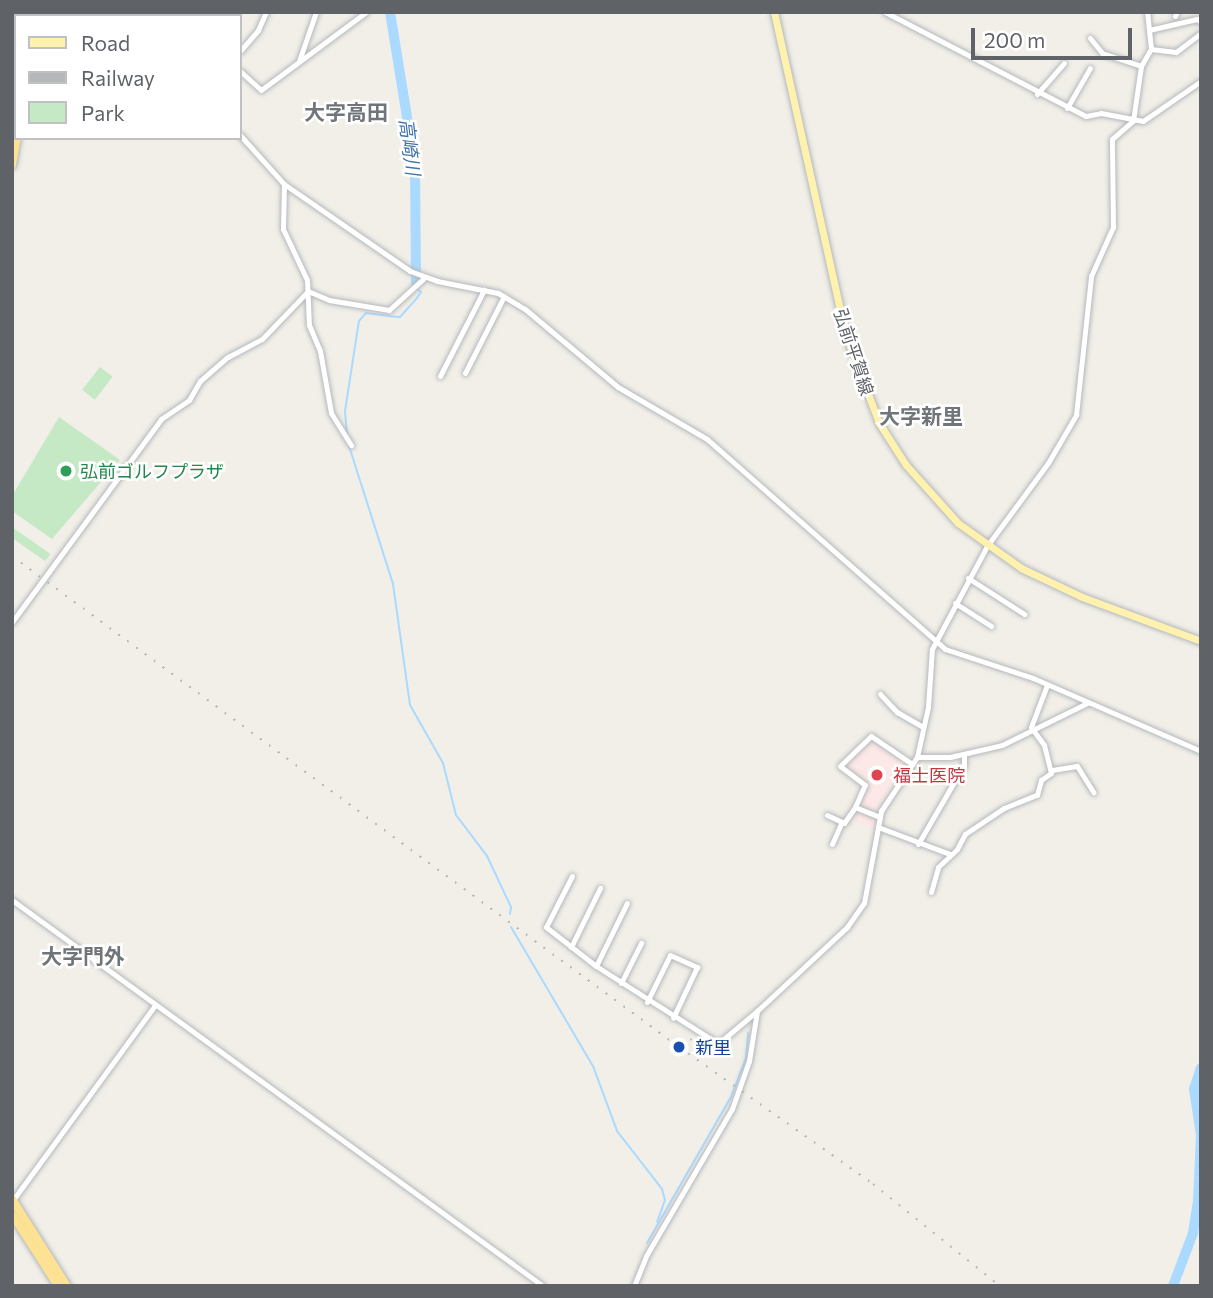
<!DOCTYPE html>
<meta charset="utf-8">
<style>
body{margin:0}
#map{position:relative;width:1213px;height:1298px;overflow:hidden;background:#f1efe8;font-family:Commissioner,"Noto Sans JP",sans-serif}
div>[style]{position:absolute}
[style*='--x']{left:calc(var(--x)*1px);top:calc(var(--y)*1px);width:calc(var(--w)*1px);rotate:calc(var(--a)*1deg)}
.medical>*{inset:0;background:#fce8e6}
.green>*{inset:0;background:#c5e8c5;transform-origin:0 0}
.stream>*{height:2px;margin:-1px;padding:0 1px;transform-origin:1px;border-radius:1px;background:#aadaff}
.river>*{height:10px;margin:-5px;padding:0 5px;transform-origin:5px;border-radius:5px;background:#aadaff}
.roads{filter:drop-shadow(0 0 2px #b5b8bc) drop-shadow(0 0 2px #b5b8bc)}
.minor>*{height:5px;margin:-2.5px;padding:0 2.5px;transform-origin:2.5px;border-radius:2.5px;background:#fff}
.major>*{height:7px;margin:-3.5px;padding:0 3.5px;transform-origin:3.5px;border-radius:3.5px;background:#fff2af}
.highway>*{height:8px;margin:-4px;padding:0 4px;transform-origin:4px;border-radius:4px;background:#fde293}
.rail>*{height:2px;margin-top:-1px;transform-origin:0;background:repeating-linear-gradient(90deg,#b6b7b8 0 2px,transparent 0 11px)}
.dots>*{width:19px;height:19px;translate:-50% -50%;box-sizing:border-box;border:4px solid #fff;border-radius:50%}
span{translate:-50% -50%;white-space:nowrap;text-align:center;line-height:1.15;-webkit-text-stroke:5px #fff;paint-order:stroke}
.street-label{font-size:18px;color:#5f6368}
.leisure-label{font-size:18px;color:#27864d}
.left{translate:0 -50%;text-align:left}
.health-label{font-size:18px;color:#be3a42}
.transit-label{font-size:18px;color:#164399}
.water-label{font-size:19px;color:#4174aa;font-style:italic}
.quarter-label{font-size:21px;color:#70757a;font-weight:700}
.frame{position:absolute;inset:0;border:14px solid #5f6368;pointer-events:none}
.legend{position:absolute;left:14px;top:14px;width:228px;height:126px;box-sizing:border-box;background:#fff;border:2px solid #bfc1c3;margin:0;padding:9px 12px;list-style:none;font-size:21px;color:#5f6368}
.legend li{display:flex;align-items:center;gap:14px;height:35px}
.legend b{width:35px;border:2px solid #bfc1c3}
.scale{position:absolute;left:971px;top:28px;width:161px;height:32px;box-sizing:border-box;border:4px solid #5f6368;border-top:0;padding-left:9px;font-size:21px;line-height:24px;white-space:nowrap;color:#5f6368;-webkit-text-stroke:5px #fff;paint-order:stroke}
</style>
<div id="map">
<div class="medical">
<i style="clip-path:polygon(870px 737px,908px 762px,881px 802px,874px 829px,849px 819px,867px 785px,841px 766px)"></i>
</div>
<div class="green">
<i style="left:100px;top:367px;width:16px;height:29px;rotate:38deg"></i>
<i style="clip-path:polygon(59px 417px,120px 460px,52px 539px,12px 511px,12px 496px)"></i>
<i style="left:12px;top:527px;width:47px;height:9px;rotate:35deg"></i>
</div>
<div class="stream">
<i style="--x:347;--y:434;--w:23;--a:-95"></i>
<i style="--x:345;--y:411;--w:91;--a:-81.2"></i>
<i style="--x:359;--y:321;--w:11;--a:-49"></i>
<i style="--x:366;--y:313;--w:34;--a:7"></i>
<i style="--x:400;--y:317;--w:25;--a:-48"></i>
<i style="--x:417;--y:298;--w:7;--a:-56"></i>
<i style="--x:421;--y:292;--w:5;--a:-143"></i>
<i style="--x:349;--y:446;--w:145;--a:72.3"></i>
<i style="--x:393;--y:584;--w:122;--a:82"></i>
<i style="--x:410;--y:705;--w:67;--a:60.4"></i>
<i style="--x:443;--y:763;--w:54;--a:76"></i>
<i style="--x:456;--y:815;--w:51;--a:52.9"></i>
<i style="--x:487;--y:856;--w:56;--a:64.8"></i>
<i style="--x:511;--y:907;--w:7;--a:98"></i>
<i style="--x:511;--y:927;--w:161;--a:59.5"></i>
<i style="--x:593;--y:1066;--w:69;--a:69.7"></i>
<i style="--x:617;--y:1131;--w:73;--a:52.2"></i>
<i style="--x:662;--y:1189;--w:11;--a:75"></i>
<i style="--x:665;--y:1200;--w:23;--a:110"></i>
<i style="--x:647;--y:1243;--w:168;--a:-60.1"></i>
<i style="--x:731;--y:1097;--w:42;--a:-69"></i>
<i style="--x:746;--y:1058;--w:25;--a:-85"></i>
</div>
<div class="river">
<i style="--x:390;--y:12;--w:156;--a:80.8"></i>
<i style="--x:415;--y:166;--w:117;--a:89.5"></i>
<i style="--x:1173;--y:1286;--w:57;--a:-69.3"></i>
<i style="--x:1193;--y:1233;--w:30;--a:-81"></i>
<i style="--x:1198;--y:1203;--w:68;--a:-87.5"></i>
<i style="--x:1201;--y:1135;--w:47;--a:-98.7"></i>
<i style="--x:1194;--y:1089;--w:22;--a:-72"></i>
</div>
<div class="roads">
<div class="minor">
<i style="--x:118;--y:12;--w:5;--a:53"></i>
<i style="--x:181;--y:12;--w:6;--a:45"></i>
<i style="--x:885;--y:12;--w:226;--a:27.4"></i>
<i style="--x:1086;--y:116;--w:15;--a:-11"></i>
<i style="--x:1101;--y:113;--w:43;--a:10.8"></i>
<i style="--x:1143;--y:121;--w:70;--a:-34.6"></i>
<i style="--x:214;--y:16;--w:4;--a:-76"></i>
<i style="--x:1175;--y:16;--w:4;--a:-63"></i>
<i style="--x:1149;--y:30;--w:49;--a:-12.9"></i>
<i style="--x:1197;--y:19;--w:5;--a:37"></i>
<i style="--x:1090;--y:38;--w:19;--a:51"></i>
<i style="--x:1102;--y:53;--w:41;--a:18.4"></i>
<i style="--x:1151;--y:49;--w:25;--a:7"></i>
<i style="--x:1176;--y:52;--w:31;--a:-37"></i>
<i style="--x:240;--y:51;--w:28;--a:-49"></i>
<i style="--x:258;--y:30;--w:20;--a:-66"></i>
<i style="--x:299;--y:61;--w:52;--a:-70.9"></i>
<i style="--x:240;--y:71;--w:28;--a:42"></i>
<i style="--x:261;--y:90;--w:131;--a:-36.6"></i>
<i style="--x:1037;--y:94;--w:41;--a:-48.9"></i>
<i style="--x:1067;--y:108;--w:46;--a:-60.1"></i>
<i style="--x:240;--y:135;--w:66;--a:48.1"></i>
<i style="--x:284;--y:184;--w:153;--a:34.6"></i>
<i style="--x:410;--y:271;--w:29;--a:20"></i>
<i style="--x:437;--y:281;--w:62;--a:11.1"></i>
<i style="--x:498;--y:293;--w:31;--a:31"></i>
<i style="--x:525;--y:309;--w:121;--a:40"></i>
<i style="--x:618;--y:387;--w:103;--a:30.3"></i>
<i style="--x:707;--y:439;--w:317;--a:41.4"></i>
<i style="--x:945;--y:649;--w:93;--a:18.2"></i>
<i style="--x:1033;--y:678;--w:183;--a:23.5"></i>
<i style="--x:284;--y:184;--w:45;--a:91.3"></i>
<i style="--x:283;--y:229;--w:56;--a:64.8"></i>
<i style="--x:307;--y:280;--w:45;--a:87.5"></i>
<i style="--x:309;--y:325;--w:28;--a:67"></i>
<i style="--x:320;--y:351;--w:63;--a:79.9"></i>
<i style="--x:331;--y:413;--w:38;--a:58"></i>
<i style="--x:308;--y:291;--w:23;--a:23"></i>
<i style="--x:329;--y:300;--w:61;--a:9.5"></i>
<i style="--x:389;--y:310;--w:47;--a:-42.4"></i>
<i style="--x:465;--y:373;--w:86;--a:-63.1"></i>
<i style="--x:440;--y:376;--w:97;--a:-62.9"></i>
<i style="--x:968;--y:578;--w:67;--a:32.7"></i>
<i style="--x:955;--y:603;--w:43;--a:32.6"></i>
<i style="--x:12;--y:622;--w:252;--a:-53.7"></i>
<i style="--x:161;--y:419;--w:34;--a:-34"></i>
<i style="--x:189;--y:400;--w:22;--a:-60"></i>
<i style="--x:200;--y:381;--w:37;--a:-41"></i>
<i style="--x:228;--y:357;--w:38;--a:-28"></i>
<i style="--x:262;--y:339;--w:66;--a:-46.2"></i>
<i style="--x:880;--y:694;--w:25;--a:47"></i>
<i style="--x:897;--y:712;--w:30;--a:30"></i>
<i style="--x:917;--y:757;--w:33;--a:0"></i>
<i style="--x:950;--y:757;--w:53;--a:-13"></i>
<i style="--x:1002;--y:745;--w:95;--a:-26.3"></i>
<i style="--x:1052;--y:770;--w:25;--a:-9"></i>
<i style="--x:1077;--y:766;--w:31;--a:58"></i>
<i style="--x:855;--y:807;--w:27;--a:22"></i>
<i style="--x:827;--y:815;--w:19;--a:25"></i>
<i style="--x:844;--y:823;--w:19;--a:-55"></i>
<i style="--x:855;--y:807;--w:24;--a:-66"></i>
<i style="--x:865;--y:785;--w:31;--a:-143"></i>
<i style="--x:840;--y:766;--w:43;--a:-44.1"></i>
<i style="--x:871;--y:736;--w:50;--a:34.3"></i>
<i style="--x:878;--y:827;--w:77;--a:20.6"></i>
<i style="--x:832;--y:844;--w:24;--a:-66"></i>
<i style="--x:918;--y:844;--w:91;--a:-59.8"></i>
<i style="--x:964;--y:765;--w:11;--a:-90"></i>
<i style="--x:572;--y:876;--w:57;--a:117"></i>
<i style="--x:546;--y:927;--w:63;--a:38"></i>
<i style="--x:596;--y:966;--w:140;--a:32.4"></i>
<i style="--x:714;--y:1041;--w:6;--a:9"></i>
<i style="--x:720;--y:1042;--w:48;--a:-40"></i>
<i style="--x:931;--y:892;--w:26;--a:-74"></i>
<i style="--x:938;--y:867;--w:26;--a:-43"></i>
<i style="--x:957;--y:849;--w:17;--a:-62"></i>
<i style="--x:965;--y:834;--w:47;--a:-33.7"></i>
<i style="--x:1004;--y:808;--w:35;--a:-22"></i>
<i style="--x:1037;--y:795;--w:16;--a:-75"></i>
<i style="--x:1041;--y:780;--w:12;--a:-35"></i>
<i style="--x:1051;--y:773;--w:29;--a:-104"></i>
<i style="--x:1044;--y:745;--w:22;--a:-126"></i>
<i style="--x:1031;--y:727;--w:45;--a:-69.1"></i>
<i style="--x:12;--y:900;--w:656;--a:36.01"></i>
<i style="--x:571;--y:947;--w:66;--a:-63.8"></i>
<i style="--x:596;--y:966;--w:70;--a:-63.8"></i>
<i style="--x:621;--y:983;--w:45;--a:-63.4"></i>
<i style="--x:647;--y:1002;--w:52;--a:-63.9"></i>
<i style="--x:670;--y:955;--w:30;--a:24"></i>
<i style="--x:697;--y:967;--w:56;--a:115.2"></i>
<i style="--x:13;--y:1200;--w:241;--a:-53.9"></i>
<i style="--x:634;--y:1286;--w:32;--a:-68"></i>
<i style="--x:646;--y:1256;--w:170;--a:-59.7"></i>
<i style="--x:732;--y:1109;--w:51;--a:-70.5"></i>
<i style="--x:749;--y:1061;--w:51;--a:-80.9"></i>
<i style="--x:757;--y:1011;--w:123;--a:-43"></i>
<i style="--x:847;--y:927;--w:29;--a:-55"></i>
<i style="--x:864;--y:903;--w:94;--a:-79.5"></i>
<i style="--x:881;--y:811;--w:65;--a:-56.3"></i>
<i style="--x:917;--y:757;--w:51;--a:-77.6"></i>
<i style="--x:928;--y:707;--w:58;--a:-86.1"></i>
<i style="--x:932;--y:649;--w:117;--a:-61.9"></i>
<i style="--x:987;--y:546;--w:103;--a:-53.7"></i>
<i style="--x:1048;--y:463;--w:56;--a:-59.7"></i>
<i style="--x:1076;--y:415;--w:140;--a:-83.8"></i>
<i style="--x:1091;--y:276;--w:54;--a:-65.8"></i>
<i style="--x:1113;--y:227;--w:88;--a:-90.7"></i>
<i style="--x:1112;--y:139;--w:28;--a:-41"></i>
<i style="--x:1133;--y:121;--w:56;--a:-81.7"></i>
<i style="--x:1141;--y:66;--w:20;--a:-60"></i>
<i style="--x:1151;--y:49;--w:37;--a:-96"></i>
</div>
<div class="major">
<i style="--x:774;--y:12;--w:329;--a:77.5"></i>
<i style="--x:845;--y:333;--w:96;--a:69.3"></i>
<i style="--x:879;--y:423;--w:50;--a:57.3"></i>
<i style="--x:906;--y:465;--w:78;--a:48.1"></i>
<i style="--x:958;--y:523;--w:77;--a:35.5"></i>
<i style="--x:1021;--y:568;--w:68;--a:25.4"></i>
<i style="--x:1082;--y:597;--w:127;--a:20.3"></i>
</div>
<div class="highway">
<i style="--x:17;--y:16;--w:4;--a:-90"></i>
<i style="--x:26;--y:16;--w:4;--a:-90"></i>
<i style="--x:12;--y:128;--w:78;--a:-87.1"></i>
<i style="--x:12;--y:165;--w:27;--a:-80"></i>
<i style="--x:12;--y:1199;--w:103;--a:57.7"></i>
<i style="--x:12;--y:1214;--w:85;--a:57.4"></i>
</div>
</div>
<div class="rail">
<i style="--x:12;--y:556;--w:828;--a:36.36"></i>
<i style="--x:679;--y:1047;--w:237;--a:35.2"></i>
<i style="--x:873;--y:1184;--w:163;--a:38.8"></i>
<i style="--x:690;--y:1039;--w:15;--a:37"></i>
</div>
<div class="dots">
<i style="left:66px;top:471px;background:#2e9e5b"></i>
<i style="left:877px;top:775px;background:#e0444e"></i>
<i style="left:679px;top:1047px;background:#1a4fb4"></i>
</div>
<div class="street-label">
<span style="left:854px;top:352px;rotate:72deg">弘前平賀線</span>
</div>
<div class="leisure-label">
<span class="left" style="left:80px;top:471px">弘前ゴルフプラザ</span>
</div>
<div class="health-label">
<span class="left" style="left:893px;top:775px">福士医院</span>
</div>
<div class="transit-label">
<span class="left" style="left:695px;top:1047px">新里</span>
</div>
<div class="water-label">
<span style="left:410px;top:147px;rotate:83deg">高崎川</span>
</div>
<div class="quarter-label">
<span style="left:346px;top:112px">大字高田</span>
<span style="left:921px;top:416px">大字新里</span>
<span style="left:83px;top:956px">大字門外</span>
</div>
<div class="frame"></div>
<ul class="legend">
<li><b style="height:9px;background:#fff2af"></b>Road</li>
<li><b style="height:9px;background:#b6b7b8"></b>Railway</li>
<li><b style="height:19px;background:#c5e8c5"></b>Park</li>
</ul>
<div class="scale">200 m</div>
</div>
